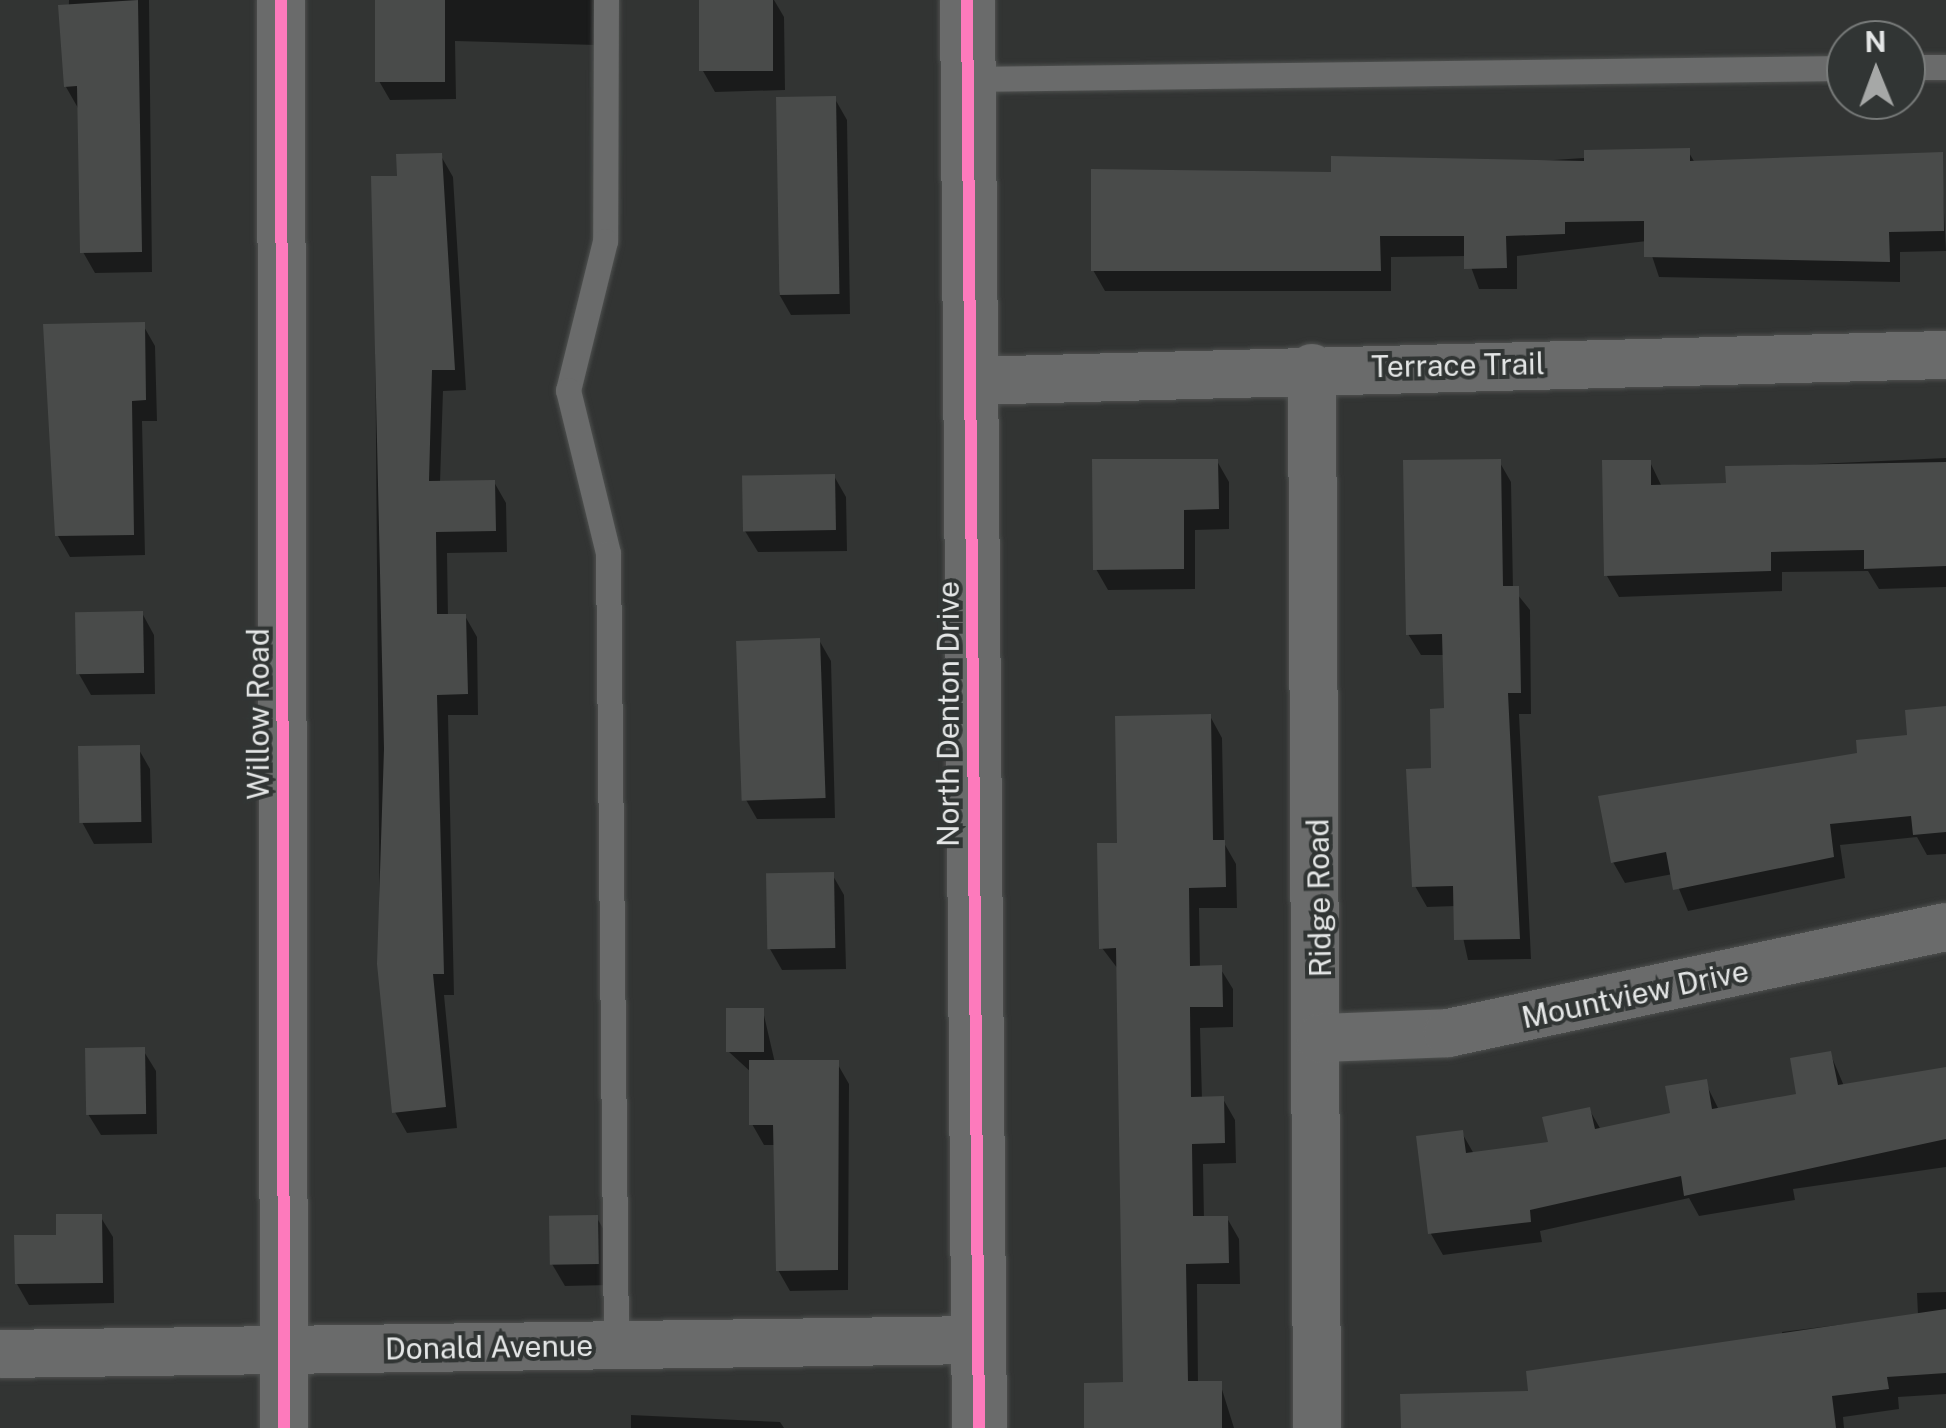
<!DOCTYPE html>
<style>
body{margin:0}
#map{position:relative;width:1946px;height:1428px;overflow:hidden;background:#323433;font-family:"Public Sans",sans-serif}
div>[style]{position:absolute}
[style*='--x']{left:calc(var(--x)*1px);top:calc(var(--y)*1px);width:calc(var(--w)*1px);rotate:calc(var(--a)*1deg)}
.shadow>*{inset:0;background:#0007}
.building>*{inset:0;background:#494b4a;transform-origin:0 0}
.roads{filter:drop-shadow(0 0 2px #4f5150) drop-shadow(0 0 2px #4f5150)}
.service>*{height:25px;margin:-12.5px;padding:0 12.5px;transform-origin:12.5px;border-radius:12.5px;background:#6a6b6b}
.minor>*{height:48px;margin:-24px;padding:0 24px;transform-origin:24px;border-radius:24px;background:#6a6b6b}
.tertiary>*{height:55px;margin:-27.5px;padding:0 27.5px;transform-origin:27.5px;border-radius:27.5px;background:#6a6b6b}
.cycleway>*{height:12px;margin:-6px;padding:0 6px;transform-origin:6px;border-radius:6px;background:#fd7abc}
span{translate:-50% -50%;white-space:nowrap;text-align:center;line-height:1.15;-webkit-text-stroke:8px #313534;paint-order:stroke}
.street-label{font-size:30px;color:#e4e6e6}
.north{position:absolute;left:1826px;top:20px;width:100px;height:100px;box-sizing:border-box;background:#313534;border:2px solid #797c7b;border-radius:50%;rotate:359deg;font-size:28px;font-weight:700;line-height:40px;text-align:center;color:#e4e6e6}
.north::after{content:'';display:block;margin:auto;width:35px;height:45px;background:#a6a8a7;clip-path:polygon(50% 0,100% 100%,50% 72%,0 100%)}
</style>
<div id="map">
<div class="shadow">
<i style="clip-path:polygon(69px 0,149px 0,152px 272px,95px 273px,83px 252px,78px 108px,66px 87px)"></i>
<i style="clip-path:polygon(377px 0,595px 0,596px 45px,455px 41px,456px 99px,390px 100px,379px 81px)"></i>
<i style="clip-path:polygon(701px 0,774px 0,784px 17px,785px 90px,715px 92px,703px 71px)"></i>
<i style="clip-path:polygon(835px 99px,847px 120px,850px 314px,791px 315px,779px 294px)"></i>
<i style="clip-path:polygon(1688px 151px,1695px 163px,1941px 155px,1946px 251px,1900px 252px,1900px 282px,1659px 277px,1647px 241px,1517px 256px,1517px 289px,1479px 289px,1467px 256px,1391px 257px,1391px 291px,1105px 291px,1093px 270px,1334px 175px)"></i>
<i style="clip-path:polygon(441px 156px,453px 177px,466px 390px,443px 391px,440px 483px,494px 482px,506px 503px,507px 552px,447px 553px,448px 617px,465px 616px,477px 637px,478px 715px,448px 715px,454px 995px,444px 995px,457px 1128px,407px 1133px,395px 1112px,380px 963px,374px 179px,399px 178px)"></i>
<i style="clip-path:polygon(143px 325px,155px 346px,157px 421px,142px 421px,145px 555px,70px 557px,58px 536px)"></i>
<i style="clip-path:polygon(1946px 458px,1946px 587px,1879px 589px,1868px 571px,1782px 572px,1782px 591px,1619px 597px,1607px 576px,1650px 462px,1662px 487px,1728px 486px,1728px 468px)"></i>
<i style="clip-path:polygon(1217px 461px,1229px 482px,1229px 529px,1195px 530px,1195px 589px,1108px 590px,1096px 569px)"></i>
<i style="clip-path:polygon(1499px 461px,1511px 482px,1513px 589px,1530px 610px,1531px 714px,1519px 714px,1531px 959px,1468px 960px,1456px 906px,1427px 907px,1415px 886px,1446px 711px,1445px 655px,1421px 655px,1408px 634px)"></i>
<i style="clip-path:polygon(834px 476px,846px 497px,847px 551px,758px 552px,745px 531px)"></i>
<i style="clip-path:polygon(142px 613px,154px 635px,155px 694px,91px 695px,79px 674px)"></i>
<i style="clip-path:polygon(819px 640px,831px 661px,835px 818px,757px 819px,745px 798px)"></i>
<i style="clip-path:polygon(1946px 711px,1946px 854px,1927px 855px,1917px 837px,1840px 845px,1845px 878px,1688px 911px,1673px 874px,1625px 883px,1613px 862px,1910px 737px)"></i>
<i style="clip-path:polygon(1210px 716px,1222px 738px,1224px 843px,1236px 864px,1237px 908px,1199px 908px,1200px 968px,1220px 968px,1233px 989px,1233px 1027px,1200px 1028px,1202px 1099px,1223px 1099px,1235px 1120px,1236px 1163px,1203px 1164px,1204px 1219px,1227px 1218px,1239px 1239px,1240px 1284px,1197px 1284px,1198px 1384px,1220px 1383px,1234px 1428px,1087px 1428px,1126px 1385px,1118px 969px,1102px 948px,1120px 845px)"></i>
<i style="clip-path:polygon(138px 748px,150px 769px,152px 843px,94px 844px,82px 822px)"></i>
<i style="clip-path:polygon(832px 874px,844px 895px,846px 969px,782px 970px,770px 949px)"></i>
<i style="clip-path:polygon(763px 1011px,775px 1063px,837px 1063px,849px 1084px,848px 1290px,790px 1291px,778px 1270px,776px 1145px,764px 1145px,752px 1124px,752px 1073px,729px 1052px)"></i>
<i style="clip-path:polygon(143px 1050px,156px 1071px,157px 1134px,101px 1135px,88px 1114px)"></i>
<i style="clip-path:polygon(1830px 1053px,1844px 1086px,1946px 1070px,1946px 1167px,1793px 1189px,1795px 1200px,1699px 1216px,1689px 1198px,1540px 1231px,1542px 1242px,1443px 1255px,1431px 1234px,1462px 1133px,1474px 1154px,1551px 1144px,1589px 1109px,1601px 1130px,1673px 1115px,1705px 1082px,1719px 1110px,1799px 1096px)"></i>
<i style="clip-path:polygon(100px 1216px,113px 1237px,114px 1303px,29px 1305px,17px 1284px,59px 1237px)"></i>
<i style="clip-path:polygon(597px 1218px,609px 1239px,610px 1285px,565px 1286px,552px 1264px)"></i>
<i style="clip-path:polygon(1946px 1292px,1946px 1394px,1898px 1397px,1899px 1409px,1843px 1417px,1844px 1428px,1404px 1428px,1783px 1341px,1782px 1332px,1918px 1315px,1917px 1293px)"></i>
<i style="clip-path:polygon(631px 1415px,780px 1422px,784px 1428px,631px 1428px)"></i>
</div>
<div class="building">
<i style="clip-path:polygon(138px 0,142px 252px,80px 253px,77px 86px,64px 87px,58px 5px)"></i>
<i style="left:375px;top:0;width:70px;height:82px"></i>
<i style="left:699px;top:0;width:74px;height:71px"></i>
<i style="left:836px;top:96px;width:198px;height:60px;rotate:89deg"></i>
<i style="clip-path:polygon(1690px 148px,1690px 161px,1943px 152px,1944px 231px,1889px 232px,1890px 262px,1644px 257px,1644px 221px,1565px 222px,1565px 234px,1506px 236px,1507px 268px,1464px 269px,1464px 236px,1380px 236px,1381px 271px,1091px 271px,1091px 169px,1331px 172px,1331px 156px,1584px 161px,1584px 150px)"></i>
<i style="clip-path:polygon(442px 153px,455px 370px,432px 370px,429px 481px,495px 480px,496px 531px,436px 532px,437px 614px,466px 614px,468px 694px,437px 695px,444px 974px,433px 974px,446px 1107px,392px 1113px,377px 964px,384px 749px,371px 176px,397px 176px,396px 154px)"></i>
<i style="clip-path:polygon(145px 322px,146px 400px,132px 401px,134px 535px,55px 536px,43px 324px)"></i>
<i style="clip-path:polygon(1092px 459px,1218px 459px,1219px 509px,1184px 510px,1184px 569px,1093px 570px)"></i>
<i style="clip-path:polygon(1501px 459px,1503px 586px,1519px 586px,1521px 693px,1508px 693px,1520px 939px,1454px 940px,1453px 886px,1412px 887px,1406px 769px,1431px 768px,1430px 709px,1444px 708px,1442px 634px,1406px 635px,1403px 460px)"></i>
<i style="clip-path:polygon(1602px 460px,1651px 460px,1651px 485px,1726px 483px,1725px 466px,1946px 462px,1946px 566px,1864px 569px,1864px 550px,1771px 552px,1771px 571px,1604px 576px)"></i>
<i style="left:835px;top:474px;width:56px;height:93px;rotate:89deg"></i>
<i style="left:143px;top:611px;width:62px;height:68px;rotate:89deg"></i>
<i style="left:820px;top:638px;width:160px;height:84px;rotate:88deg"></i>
<i style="clip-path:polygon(1946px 706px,1946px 832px,1913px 835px,1911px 816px,1830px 824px,1834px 857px,1673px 890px,1666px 852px,1611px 863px,1598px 796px,1857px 753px,1856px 740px,1907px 735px,1905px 710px)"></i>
<i style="clip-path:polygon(1211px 714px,1213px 840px,1225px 840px,1226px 887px,1189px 888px,1190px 966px,1222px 965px,1223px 1007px,1190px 1007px,1191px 1097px,1224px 1096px,1225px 1143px,1192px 1144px,1193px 1216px,1228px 1216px,1229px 1263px,1186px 1264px,1188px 1381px,1222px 1381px,1222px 1428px,1084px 1428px,1084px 1383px,1123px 1382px,1116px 948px,1099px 949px,1097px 843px,1117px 843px,1115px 716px)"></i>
<i style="left:140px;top:745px;width:77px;height:62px;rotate:89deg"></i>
<i style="left:834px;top:872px;width:76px;height:68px;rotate:89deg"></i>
<i style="left:726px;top:1008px;width:38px;height:44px"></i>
<i style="left:145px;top:1047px;width:67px;height:60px;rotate:89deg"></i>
<i style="clip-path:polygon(1831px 1051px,1838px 1085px,1946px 1067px,1946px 1139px,1684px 1196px,1681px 1176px,1530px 1210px,1531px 1222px,1428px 1234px,1416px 1136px,1463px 1130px,1466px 1153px,1548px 1142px,1542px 1117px,1590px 1107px,1595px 1129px,1670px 1113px,1665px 1086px,1707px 1079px,1712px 1109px,1796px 1094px,1790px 1058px)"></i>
<i style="clip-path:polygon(749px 1060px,839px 1060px,838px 1270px,776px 1271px,773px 1125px,749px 1125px)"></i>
<i style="clip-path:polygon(56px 1214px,102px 1214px,103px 1283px,15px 1284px,14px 1235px,56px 1235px)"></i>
<i style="left:598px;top:1215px;width:49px;height:49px;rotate:89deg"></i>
<i style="clip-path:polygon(1946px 1309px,1946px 1373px,1887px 1377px,1889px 1389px,1832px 1396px,1836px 1428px,1401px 1428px,1400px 1394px,1528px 1391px,1526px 1371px)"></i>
</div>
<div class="roads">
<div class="service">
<i style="--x:606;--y:0;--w:241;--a:90.2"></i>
<i style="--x:605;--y:241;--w:154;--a:103.9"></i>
<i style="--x:568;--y:390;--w:168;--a:76.2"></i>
<i style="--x:608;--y:553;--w:792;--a:89.42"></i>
<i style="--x:1906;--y:67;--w:40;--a:0"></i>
<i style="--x:967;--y:79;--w:879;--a:-0.72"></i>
</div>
<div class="minor">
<i style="--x:281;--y:0;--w:1428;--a:89.88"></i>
<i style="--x:1312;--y:368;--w:1060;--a:89.73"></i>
<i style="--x:970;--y:381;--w:976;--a:-1.53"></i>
<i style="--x:1320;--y:1038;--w:128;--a:-2.2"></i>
<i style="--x:1448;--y:1033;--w:509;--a:-12.02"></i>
<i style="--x:0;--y:1354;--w:978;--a:-0.82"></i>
</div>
<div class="tertiary">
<i style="--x:967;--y:0;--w:1428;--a:89.52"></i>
</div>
</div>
<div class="cycleway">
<i style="--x:281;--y:0;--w:1428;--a:89.88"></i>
<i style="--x:967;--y:0;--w:1428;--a:89.52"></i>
</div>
<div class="street-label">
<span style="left:1458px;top:365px;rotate:-1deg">Terrace Trail</span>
<span style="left:258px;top:714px;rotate:-90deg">Willow Road</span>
<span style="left:948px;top:714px;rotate:-90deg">North Denton Drive</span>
<span style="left:1319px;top:898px;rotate:-91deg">Ridge Road</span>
<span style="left:1635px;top:994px;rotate:-12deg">Mountview Drive</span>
<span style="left:489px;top:1347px;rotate:-1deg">Donald Avenue</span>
</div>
<div class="north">N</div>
</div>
